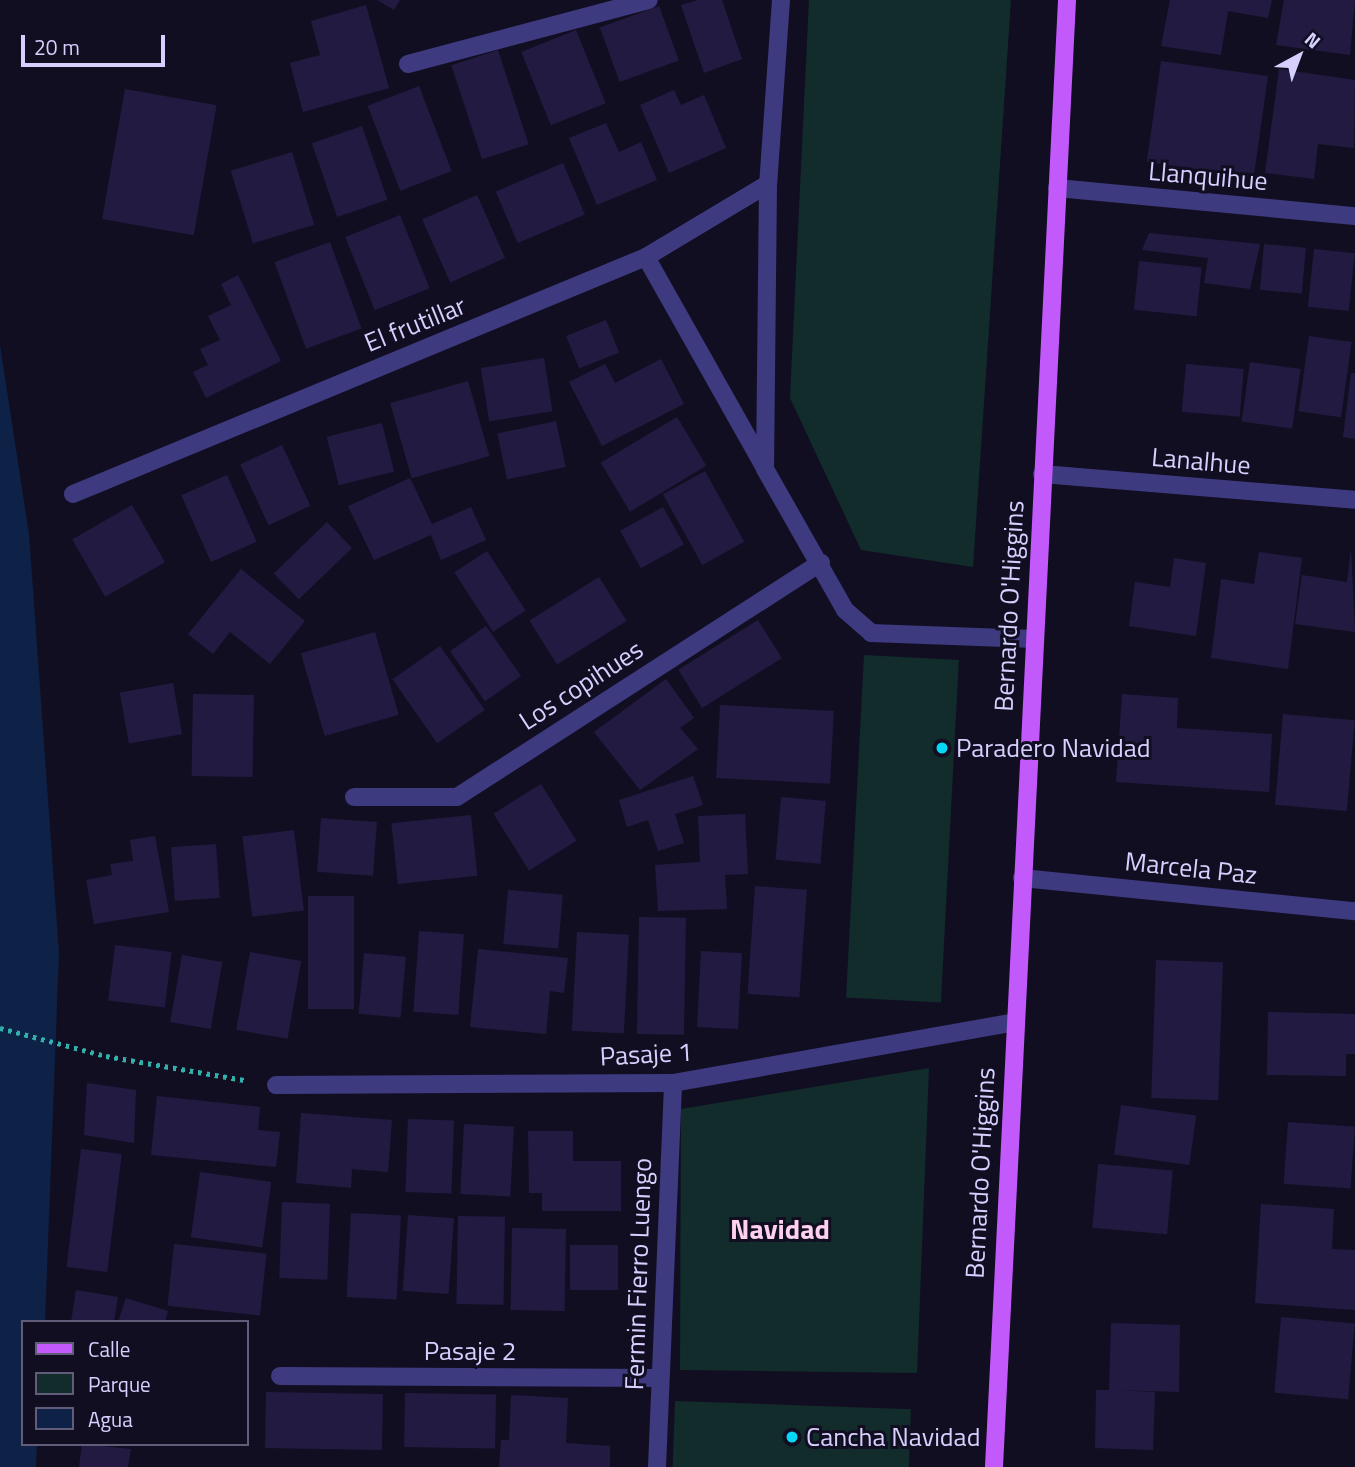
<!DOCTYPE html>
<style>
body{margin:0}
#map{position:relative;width:1355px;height:1467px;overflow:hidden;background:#120e22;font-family:"Titillium Web",sans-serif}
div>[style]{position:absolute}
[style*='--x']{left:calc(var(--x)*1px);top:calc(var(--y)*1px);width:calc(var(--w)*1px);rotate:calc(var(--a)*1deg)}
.green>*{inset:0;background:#112c2b;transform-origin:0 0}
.water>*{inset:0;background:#0d2246}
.building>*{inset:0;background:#231a42;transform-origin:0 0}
.path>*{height:4.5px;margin-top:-2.25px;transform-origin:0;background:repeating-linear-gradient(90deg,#31b1ac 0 3.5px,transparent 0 8.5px)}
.minor>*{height:18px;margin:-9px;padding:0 9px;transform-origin:9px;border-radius:9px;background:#3e3a80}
.major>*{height:18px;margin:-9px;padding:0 9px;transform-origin:9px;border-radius:9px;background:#c259fb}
.dots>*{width:19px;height:19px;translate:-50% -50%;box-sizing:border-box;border:4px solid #120e22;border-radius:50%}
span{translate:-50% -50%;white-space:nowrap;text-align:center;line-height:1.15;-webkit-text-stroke:6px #120e22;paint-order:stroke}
.street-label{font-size:26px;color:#d6d0fe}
.poi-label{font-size:26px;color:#d6d0fe}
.left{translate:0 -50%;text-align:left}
.neighbourhood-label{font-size:28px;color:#fed2ed;font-weight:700}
.legend{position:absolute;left:21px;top:1320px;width:228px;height:126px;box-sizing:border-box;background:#120e22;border:2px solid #605c7a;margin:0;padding:9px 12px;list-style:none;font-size:21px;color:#d6d0fe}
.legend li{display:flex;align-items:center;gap:14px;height:35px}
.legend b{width:35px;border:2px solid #605c7a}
.north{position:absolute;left:1264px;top:21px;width:70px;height:70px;-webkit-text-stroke:5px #120e22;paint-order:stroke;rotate:41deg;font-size:19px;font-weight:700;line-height:28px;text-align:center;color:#d6d0fe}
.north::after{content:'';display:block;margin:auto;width:24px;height:32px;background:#d6d0fe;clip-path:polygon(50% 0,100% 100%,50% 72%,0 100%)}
.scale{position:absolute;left:21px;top:35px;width:144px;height:32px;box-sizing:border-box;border:4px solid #d6d0fe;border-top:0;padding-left:9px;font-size:21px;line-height:24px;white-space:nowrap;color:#d6d0fe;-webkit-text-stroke:5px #120e22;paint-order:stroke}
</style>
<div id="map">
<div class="green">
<i style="clip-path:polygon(809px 0,1011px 0,973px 567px,861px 550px,790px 398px)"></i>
<i style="left:864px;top:655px;width:95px;height:343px;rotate:3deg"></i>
<i style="clip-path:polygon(929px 1068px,917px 1373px,680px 1370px,681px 1109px)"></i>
<i style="left:675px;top:1401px;width:236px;height:66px;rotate:2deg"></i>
</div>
<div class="water">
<i style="clip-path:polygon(0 345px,29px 534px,59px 953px,45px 1322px,23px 1322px,23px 1444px,37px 1444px,36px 1467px,0 1467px)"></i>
</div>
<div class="building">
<i style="clip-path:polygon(377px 0,400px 0,394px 10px)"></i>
<i style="clip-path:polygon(698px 0,722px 0,742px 59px,704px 73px,681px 5px)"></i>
<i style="clip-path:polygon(1170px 0,1272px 0,1268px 18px,1228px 11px,1221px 55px,1161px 46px)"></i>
<i style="clip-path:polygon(1284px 0,1355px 0,1350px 55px,1276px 45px)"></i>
<i style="clip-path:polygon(366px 5px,389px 88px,303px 112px,290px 63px,320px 55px,311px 21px)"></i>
<i style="left:659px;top:6px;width:58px;height:63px;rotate:70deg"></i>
<i style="left:576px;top:30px;width:79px;height:59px;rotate:68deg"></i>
<i style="left:498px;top:50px;width:99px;height:49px;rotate:72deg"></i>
<i style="left:1161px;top:61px;width:108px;height:102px;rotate:8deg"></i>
<i style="clip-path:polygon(1279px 69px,1355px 80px,1354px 148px,1318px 144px,1314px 179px,1265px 173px)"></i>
<i style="left:419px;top:86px;width:91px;height:55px;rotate:69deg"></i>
<i style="left:125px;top:89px;width:93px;height:132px;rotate:10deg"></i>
<i style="clip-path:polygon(674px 90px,681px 105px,704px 95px,726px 148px,669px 173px,640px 105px)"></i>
<i style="clip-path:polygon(606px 123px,619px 152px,641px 142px,657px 180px,597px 205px,569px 138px)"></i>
<i style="left:362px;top:126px;width:78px;height:53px;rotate:71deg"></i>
<i style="left:292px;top:152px;width:76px;height:64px;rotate:73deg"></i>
<i style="left:563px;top:163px;width:56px;height:73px;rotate:67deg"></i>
<i style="left:477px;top:195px;width:69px;height:60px;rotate:66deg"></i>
<i style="left:400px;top:215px;width:79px;height:59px;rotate:68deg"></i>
<i style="clip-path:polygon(1149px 233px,1260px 244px,1250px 289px,1204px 283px,1208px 258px,1142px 250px)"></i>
<i style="left:330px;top:242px;width:92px;height:59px;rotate:70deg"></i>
<i style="left:1264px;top:244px;width:42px;height:46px;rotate:5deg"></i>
<i style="left:1314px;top:249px;width:41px;height:58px;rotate:6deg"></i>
<i style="left:1139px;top:261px;width:63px;height:49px;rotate:6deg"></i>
<i style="clip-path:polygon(238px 275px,281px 361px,206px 398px,193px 372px,208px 365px,200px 349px,220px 340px,208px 316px,231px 305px,221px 284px)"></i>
<i style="left:606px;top:320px;width:35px;height:43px;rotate:68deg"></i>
<i style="left:1309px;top:336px;width:43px;height:76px;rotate:8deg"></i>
<i style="left:544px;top:358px;width:54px;height:64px;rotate:81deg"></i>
<i style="clip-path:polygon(661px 359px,684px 404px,602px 446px,569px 382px,605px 364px,615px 383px)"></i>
<i style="left:1250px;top:362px;width:51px;height:60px;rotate:8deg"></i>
<i style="left:1186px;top:364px;width:58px;height:48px;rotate:5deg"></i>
<i style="clip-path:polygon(1351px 373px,1355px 373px,1355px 439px,1343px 437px)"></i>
<i style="left:468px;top:381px;width:78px;height:81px;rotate:74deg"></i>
<i style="left:677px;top:417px;width:57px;height:89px;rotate:59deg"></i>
<i style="left:556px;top:421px;width:47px;height:60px;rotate:78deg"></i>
<i style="left:382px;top:423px;width:50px;height:57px;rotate:76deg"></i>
<i style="left:282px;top:445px;width:67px;height:46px;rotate:65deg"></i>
<i style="left:705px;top:471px;width:81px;height:48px;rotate:61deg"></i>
<i style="left:227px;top:475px;width:73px;height:50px;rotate:66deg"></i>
<i style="clip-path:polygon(410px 478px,432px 524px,471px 507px,486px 540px,441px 560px,431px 535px,374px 560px,348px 506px)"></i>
<i style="left:132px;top:505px;width:66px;height:69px;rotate:60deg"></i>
<i style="left:663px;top:507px;width:43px;height:49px;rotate:61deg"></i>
<i style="left:327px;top:522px;width:36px;height:74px;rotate:46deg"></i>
<i style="clip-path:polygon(1351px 549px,1355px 632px,1295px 624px,1302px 575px,1347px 582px)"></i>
<i style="left:487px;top:551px;width:71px;height:39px;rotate:57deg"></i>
<i style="clip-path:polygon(1259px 552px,1302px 558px,1288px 669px,1211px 658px,1221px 579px,1254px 584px)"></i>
<i style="clip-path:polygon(1174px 558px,1206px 563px,1196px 636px,1129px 626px,1135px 582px,1170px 587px)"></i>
<i style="clip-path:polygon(241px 569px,305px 621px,270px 664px,230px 632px,213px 654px,188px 634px)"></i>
<i style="left:599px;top:577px;width:52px;height:82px;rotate:58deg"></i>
<i style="left:758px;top:620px;width:45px;height:94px;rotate:58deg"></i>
<i style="left:486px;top:626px;width:61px;height:44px;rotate:55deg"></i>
<i style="left:375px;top:632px;width:86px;height:77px;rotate:74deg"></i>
<i style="left:440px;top:646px;width:78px;height:58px;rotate:55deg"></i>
<i style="clip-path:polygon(666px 679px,694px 718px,680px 728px,698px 749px,640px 790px,594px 732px)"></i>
<i style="left:173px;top:683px;width:52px;height:54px;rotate:80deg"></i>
<i style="left:193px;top:694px;width:61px;height:82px;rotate:1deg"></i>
<i style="clip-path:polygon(1122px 694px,1178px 698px,1177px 728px,1272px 734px,1269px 792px,1116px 782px)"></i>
<i style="left:720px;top:705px;width:114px;height:73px;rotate:3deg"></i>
<i style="left:1283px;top:714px;width:72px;height:91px;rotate:5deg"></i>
<i style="clip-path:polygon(693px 776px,703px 805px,675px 814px,684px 843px,658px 851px,648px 820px,627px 827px,619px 800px)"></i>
<i style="left:541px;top:784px;width:67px;height:56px;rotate:58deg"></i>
<i style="left:781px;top:797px;width:45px;height:63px;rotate:5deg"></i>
<i style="clip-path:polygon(745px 814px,748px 874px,725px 875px,727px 909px,658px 911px,655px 865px,700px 862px,698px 816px)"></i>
<i style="left:471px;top:815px;width:61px;height:80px;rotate:84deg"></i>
<i style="left:321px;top:818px;width:56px;height:54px;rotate:4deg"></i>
<i style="left:294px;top:830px;width:81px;height:52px;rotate:83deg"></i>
<i style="clip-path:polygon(155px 836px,169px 912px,94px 924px,86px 880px,112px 875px,110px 864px,133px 861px,130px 840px)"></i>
<i style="left:216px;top:844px;width:54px;height:45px;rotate:86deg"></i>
<i style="left:755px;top:886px;width:52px;height:108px;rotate:4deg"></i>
<i style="left:508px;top:890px;width:55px;height:54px;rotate:5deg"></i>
<i style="left:308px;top:896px;width:46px;height:113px"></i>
<i style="left:639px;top:917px;width:47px;height:117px;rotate:1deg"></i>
<i style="left:419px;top:931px;width:45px;height:81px;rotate:4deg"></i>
<i style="left:577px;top:932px;width:52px;height:99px;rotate:3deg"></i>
<i style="left:115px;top:945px;width:57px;height:56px;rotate:7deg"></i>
<i style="clip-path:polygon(478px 949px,568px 958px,564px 993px,550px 991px,546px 1034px,470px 1027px)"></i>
<i style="left:701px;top:951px;width:41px;height:76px;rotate:3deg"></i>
<i style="left:250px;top:952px;width:52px;height:79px;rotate:10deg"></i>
<i style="left:364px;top:953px;width:42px;height:61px;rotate:5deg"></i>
<i style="left:182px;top:955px;width:41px;height:68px;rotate:10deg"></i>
<i style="left:1156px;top:960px;width:67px;height:138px;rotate:2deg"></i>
<i style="clip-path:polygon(1268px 1012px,1355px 1014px,1355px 1054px,1346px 1054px,1346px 1076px,1267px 1075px)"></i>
<i style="clip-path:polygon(87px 1083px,136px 1090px,134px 1143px,84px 1135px)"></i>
<i style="clip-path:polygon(157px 1096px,260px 1107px,258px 1130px,280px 1132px,276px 1167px,151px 1155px)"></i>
<i style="left:1121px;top:1105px;width:76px;height:50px;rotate:8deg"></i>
<i style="clip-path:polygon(301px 1113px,392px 1120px,388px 1172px,352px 1169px,351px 1188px,296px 1183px)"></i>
<i style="left:408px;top:1119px;width:46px;height:73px;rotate:2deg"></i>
<i style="left:1288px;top:1122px;width:67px;height:62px;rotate:4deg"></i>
<i style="left:464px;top:1124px;width:50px;height:70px;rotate:3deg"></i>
<i style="clip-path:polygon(528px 1131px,573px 1131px,573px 1161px,621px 1161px,621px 1211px,542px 1211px,542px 1193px,529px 1193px)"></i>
<i style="left:81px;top:1149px;width:41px;height:119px;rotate:7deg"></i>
<i style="left:1098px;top:1164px;width:75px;height:64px;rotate:5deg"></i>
<i style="left:200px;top:1172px;width:72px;height:66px;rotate:8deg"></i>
<i style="left:282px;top:1202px;width:48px;height:76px;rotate:2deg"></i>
<i style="clip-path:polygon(1261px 1204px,1334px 1209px,1332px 1249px,1355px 1250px,1355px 1310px,1255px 1303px)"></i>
<i style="left:351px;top:1213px;width:50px;height:84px;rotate:3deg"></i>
<i style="left:408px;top:1215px;width:46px;height:76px;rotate:4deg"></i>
<i style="left:458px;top:1216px;width:47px;height:88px;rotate:1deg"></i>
<i style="left:512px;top:1228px;width:54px;height:82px;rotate:1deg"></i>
<i style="left:174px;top:1244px;width:93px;height:62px;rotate:6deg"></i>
<i style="left:570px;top:1245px;width:48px;height:45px"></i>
<i style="clip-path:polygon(76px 1290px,118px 1297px,114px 1322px,71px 1322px)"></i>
<i style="clip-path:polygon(126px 1298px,168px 1311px,165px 1322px,118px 1322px)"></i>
<i style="left:1281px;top:1317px;width:74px;height:76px;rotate:5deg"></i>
<i style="clip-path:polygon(1111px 1323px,1180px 1325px,1179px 1392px,1116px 1390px,1155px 1392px,1153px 1450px,1095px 1448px,1096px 1390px,1109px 1390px)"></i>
<i style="left:266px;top:1392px;width:117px;height:56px;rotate:1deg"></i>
<i style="left:405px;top:1393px;width:91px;height:54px;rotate:1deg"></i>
<i style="clip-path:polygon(511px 1395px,568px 1398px,566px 1443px,610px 1446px,610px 1467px,499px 1467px,501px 1440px,509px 1440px)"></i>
<i style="clip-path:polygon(82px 1444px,131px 1449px,128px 1467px,79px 1467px)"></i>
</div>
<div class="path">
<i style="--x:0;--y:1028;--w:110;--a:14.8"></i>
<i style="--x:106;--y:1056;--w:140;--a:9.9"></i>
</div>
<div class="minor">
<i style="--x:781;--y:0;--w:184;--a:94"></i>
<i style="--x:768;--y:184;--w:285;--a:90.6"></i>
<i style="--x:765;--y:469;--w:162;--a:60.4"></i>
<i style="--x:845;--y:610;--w:35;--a:41"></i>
<i style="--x:871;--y:633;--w:163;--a:2.1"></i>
<i style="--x:408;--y:64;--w:249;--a:-14.9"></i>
<i style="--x:1057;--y:188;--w:299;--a:5.4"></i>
<i style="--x:646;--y:257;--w:240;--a:60.6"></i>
<i style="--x:1042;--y:474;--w:314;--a:4.7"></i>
<i style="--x:73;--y:494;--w:620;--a:-22.47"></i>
<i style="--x:646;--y:257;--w:142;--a:-30.9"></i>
<i style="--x:354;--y:797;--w:103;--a:0"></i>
<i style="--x:457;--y:797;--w:433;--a:-32.8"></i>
<i style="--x:1022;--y:878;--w:335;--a:5.7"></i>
<i style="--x:276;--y:1085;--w:397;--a:-0.3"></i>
<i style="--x:673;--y:1083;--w:346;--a:-10.1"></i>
<i style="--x:280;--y:1376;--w:380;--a:0.3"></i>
<i style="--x:657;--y:1467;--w:384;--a:-87.6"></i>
</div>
<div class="major">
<i style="--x:994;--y:1467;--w:1469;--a:-87.15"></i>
</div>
<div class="dots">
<i style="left:942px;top:748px;background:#05d7f4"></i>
<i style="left:792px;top:1437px;background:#05d7f4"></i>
</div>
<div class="street-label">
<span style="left:1208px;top:176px;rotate:5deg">Llanquihue</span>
<span style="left:415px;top:324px;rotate:-22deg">El frutillar</span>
<span style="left:1201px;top:461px;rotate:5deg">Lanalhue</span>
<span style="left:1009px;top:606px;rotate:-87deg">Bernardo O'Higgins</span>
<span style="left:581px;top:685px;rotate:-33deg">Los copihues</span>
<span style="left:1191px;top:868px;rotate:6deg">Marcela Paz</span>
<span style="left:646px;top:1054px;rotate:-3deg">Pasaje 1</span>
<span style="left:980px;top:1173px;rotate:-87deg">Bernardo O'Higgins</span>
<span style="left:638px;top:1274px;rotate:-88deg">Fermin Fierro Luengo</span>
<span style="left:470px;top:1351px">Pasaje 2</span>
</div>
<div class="poi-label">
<span class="left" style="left:956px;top:748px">Paradero Navidad</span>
<span class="left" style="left:806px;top:1437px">Cancha Navidad</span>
</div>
<div class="neighbourhood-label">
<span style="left:780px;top:1229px">Navidad</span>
</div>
<ul class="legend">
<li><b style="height:9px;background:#c259fb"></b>Calle</li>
<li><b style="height:19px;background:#112c2b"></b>Parque</li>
<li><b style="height:19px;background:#0d2246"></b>Agua</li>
</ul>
<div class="north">N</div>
<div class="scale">20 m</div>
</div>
